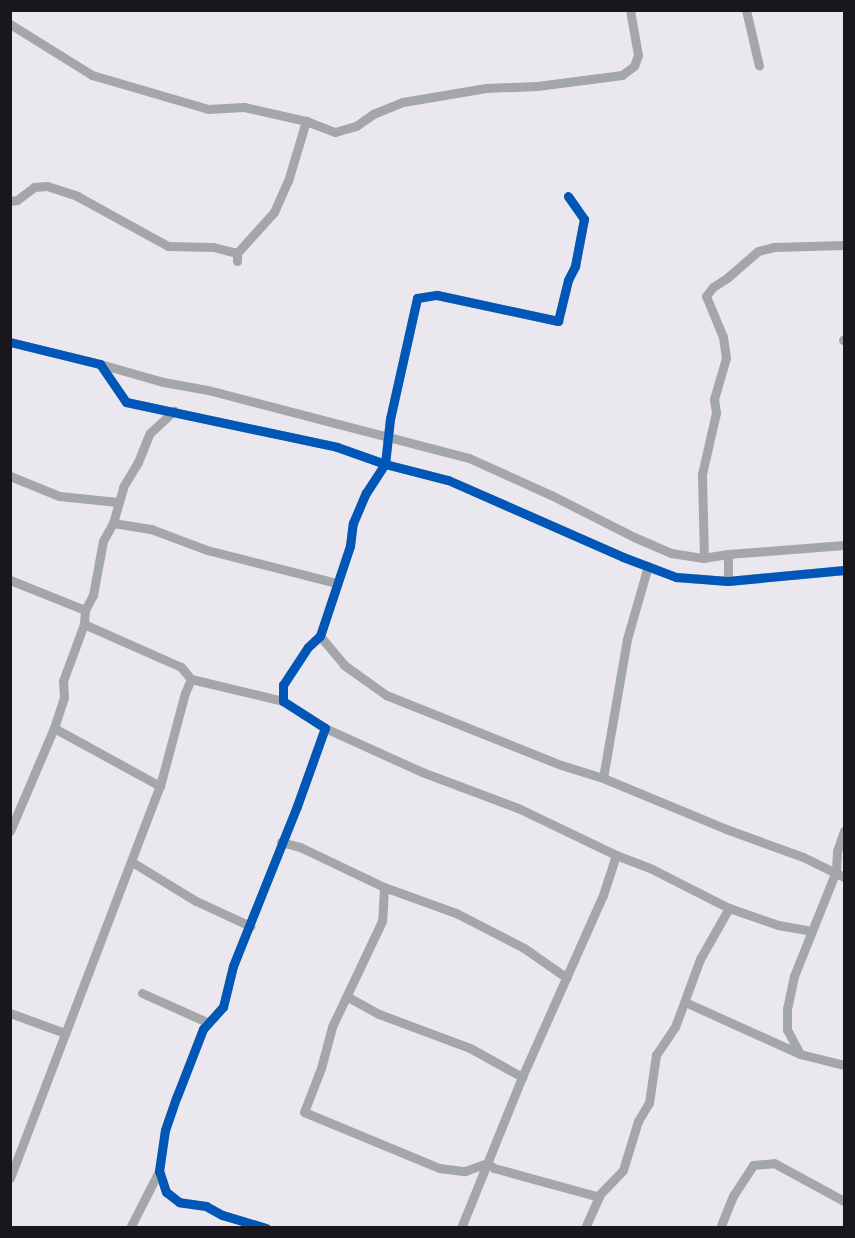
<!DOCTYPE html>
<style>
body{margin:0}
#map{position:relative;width:855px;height:1238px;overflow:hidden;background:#eae7ee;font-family:"Exo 2",sans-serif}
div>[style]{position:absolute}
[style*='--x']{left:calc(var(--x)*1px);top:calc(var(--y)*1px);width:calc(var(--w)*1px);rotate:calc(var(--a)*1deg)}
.minor>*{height:9px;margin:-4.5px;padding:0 4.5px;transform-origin:4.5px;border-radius:4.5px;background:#a4a7a8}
.cycleway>*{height:9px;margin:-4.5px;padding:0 4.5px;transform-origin:4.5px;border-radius:4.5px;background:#0057b8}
span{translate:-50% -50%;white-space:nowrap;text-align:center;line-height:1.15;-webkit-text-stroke:4.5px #eae4f1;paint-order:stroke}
.frame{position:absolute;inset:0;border:12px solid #19171c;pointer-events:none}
</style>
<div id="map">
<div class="minor">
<i style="--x:746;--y:10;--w:57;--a:76.9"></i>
<i style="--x:10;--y:24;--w:97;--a:31.9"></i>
<i style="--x:92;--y:75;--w:121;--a:16.3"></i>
<i style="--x:208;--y:109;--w:36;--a:-3"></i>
<i style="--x:244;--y:107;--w:64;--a:12.7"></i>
<i style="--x:306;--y:121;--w:31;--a:21"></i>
<i style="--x:335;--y:132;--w:22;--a:-16"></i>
<i style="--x:356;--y:126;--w:21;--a:-35"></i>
<i style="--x:373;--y:114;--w:32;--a:-22"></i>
<i style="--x:403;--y:102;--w:84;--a:-9.6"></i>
<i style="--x:486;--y:88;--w:51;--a:-2.2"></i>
<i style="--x:537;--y:86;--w:86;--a:-7.4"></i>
<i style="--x:622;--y:75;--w:15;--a:-37"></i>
<i style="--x:634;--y:66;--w:12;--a:-70"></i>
<i style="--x:638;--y:55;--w:46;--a:-100.1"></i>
<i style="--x:10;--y:201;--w:7;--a:-8"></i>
<i style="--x:17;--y:200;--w:21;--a:-37"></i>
<i style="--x:34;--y:187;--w:13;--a:-4"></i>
<i style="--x:47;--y:186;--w:32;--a:18"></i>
<i style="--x:77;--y:196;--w:104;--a:28.8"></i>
<i style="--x:168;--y:246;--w:45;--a:1.3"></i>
<i style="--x:213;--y:247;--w:25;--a:14"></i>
<i style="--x:237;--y:261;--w:8;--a:-90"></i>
<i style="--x:237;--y:253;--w:55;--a:-47.9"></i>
<i style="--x:274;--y:212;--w:34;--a:-66"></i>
<i style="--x:288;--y:181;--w:63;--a:-73.3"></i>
<i style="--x:843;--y:340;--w:1;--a:-45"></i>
<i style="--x:10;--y:342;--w:93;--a:13.7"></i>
<i style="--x:100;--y:364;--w:46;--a:55.6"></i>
<i style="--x:126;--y:402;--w:216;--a:12"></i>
<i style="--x:337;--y:447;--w:51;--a:19.5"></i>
<i style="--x:385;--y:464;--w:65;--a:14.3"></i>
<i style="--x:448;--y:480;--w:191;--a:23.7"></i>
<i style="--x:623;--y:557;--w:57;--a:20.7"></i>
<i style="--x:676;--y:577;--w:52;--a:4.4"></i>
<i style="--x:728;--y:581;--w:117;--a:-5.4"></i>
<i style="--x:100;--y:364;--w:66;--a:15.9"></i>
<i style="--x:163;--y:382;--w:46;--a:10.1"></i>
<i style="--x:208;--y:390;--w:270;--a:14.6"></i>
<i style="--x:469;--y:458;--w:90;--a:24.3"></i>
<i style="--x:551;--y:495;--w:93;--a:26.8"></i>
<i style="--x:634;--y:537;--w:40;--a:23.4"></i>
<i style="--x:671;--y:553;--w:33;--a:9"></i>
<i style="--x:10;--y:476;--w:53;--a:22.2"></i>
<i style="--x:59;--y:496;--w:59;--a:5.8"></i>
<i style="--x:113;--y:523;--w:38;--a:9"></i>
<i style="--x:151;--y:529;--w:60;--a:20.6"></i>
<i style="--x:207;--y:550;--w:133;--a:14.3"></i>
<i style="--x:728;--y:554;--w:24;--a:171"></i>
<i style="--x:704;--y:558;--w:84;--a:-91.4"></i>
<i style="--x:702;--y:474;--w:63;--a:-77.1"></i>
<i style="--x:716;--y:413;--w:14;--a:-98"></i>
<i style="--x:714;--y:399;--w:43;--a:-73.7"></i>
<i style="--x:726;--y:358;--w:21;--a:-98"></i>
<i style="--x:723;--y:337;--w:44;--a:-112.5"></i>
<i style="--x:706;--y:296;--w:11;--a:-52"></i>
<i style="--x:713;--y:287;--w:17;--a:-33"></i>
<i style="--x:727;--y:278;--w:41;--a:-41.1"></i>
<i style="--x:758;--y:251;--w:16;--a:-14"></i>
<i style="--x:774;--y:247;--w:70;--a:-1.6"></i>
<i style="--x:10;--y:580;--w:81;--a:21.8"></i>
<i style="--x:728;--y:581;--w:27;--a:-90"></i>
<i style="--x:728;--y:554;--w:116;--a:-4.4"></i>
<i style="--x:320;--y:636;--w:38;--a:50"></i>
<i style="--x:344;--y:665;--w:52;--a:35.5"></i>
<i style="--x:386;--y:695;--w:188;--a:21.8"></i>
<i style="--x:561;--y:765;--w:44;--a:17.2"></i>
<i style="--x:603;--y:778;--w:133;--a:22.5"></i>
<i style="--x:726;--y:829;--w:82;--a:20"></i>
<i style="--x:803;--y:857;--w:46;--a:26"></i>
<i style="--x:191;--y:679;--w:95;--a:13.4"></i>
<i style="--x:54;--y:728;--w:121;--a:28.7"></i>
<i style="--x:325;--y:728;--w:107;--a:24.4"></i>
<i style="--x:422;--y:772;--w:103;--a:20.6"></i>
<i style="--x:518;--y:808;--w:109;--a:25.6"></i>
<i style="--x:616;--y:855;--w:39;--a:21"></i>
<i style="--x:652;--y:869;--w:86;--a:26.9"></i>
<i style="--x:729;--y:908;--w:52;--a:19.1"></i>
<i style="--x:778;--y:925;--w:34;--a:10"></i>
<i style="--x:603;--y:778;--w:141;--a:-80.2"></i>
<i style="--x:627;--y:639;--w:76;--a:-74"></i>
<i style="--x:10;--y:831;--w:112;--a:-66.9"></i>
<i style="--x:54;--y:728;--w:32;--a:-72"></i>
<i style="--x:64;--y:698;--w:17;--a:-93"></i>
<i style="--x:63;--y:681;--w:61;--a:-69.8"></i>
<i style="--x:84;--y:624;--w:14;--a:-86"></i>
<i style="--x:85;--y:610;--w:17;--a:-62"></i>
<i style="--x:93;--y:595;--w:55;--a:-79.5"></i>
<i style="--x:103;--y:541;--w:21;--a:-61"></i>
<i style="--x:113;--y:523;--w:37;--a:-74"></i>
<i style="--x:123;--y:487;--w:29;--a:-59"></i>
<i style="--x:138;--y:462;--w:31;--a:-68"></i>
<i style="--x:150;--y:433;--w:33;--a:-43"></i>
<i style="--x:281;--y:842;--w:20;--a:15"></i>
<i style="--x:300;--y:847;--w:93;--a:25.5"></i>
<i style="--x:384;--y:887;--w:77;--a:19.9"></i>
<i style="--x:456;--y:913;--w:76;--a:27.2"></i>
<i style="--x:524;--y:948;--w:52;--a:34.9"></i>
<i style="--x:132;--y:862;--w:75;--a:31.4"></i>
<i style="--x:196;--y:901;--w:60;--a:24.8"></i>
<i style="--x:384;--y:887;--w:34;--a:93"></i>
<i style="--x:382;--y:921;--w:117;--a:115.3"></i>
<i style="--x:332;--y:1027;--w:42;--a:105"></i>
<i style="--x:321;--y:1068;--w:47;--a:111.1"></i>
<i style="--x:304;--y:1112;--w:146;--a:22.5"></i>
<i style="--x:439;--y:1168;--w:26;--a:7"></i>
<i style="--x:465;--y:1171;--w:23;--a:-20"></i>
<i style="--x:487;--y:1163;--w:9;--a:36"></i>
<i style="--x:494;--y:1168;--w:109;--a:15.4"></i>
<i style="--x:142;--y:993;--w:73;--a:24.1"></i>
<i style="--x:348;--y:997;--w:35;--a:29"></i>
<i style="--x:379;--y:1014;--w:97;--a:20.5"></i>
<i style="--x:470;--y:1048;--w:60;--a:29.1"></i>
<i style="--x:685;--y:1002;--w:126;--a:24.3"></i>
<i style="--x:800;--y:1054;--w:45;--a:14"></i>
<i style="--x:10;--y:1013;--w:59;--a:20"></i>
<i style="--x:800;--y:1054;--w:27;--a:-118"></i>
<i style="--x:787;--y:1030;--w:21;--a:-90"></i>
<i style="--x:787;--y:1009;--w:34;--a:-78"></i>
<i style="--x:794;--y:976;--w:113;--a:-68.2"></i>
<i style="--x:836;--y:871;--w:20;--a:-87"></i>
<i style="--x:837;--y:851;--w:21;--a:-71"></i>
<i style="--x:10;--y:1178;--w:420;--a:-69.1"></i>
<i style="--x:160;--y:786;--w:96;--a:-75"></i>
<i style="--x:185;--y:693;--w:15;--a:-67"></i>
<i style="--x:191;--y:679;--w:16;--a:-130"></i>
<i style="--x:181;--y:667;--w:106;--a:-156.1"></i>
<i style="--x:130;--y:1228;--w:64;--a:-63"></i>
<i style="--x:266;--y:1228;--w:46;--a:-163.5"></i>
<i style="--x:222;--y:1215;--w:18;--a:-151"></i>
<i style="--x:206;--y:1206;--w:27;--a:-172"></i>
<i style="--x:179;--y:1202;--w:16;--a:-142"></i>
<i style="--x:166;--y:1192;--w:22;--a:-108"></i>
<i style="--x:159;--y:1171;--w:41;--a:-81.7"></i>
<i style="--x:165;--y:1130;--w:36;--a:-71"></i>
<i style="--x:177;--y:1096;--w:72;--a:-68.8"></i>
<i style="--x:203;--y:1029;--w:30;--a:-48"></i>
<i style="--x:223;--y:1007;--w:42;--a:-76.3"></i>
<i style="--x:233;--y:966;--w:172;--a:-68.2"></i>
<i style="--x:297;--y:806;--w:83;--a:-70.3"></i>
<i style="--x:325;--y:728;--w:50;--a:-147.3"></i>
<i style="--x:283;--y:701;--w:16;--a:-90"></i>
<i style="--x:283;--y:685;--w:45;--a:-56.7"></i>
<i style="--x:308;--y:647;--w:16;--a:-43"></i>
<i style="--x:320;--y:636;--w:95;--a:-71.6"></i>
<i style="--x:350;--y:546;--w:23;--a:-83"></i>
<i style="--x:353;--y:523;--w:33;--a:-67"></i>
<i style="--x:366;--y:493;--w:35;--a:-57"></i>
<i style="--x:385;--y:464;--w:45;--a:-83.7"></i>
<i style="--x:390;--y:419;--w:124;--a:-77.4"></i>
<i style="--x:417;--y:298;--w:20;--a:-9"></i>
<i style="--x:437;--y:295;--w:124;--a:12.1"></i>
<i style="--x:558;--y:321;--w:42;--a:-76.3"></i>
<i style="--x:568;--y:280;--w:16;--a:-63"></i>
<i style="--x:575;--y:266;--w:48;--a:-79.2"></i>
<i style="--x:584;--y:219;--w:28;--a:-125"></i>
<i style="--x:461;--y:1228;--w:163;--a:-68"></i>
<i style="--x:522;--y:1077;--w:199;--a:-66"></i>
<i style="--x:603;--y:895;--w:42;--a:-72"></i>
<i style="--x:585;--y:1228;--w:37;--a:-66"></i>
<i style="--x:600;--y:1194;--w:33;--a:-46"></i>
<i style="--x:623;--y:1170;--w:51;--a:-73"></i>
<i style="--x:638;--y:1121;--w:21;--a:-59"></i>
<i style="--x:649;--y:1103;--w:49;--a:-81.7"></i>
<i style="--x:656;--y:1055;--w:34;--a:-56"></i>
<i style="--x:675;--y:1027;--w:72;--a:-69.8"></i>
<i style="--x:700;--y:959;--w:59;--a:-60.4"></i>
<i style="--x:720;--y:1228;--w:35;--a:-68"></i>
<i style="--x:733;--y:1196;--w:37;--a:-57"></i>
<i style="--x:753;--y:1165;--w:21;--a:-5"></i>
<i style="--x:774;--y:1163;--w:80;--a:28.5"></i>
</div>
<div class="cycleway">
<i style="--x:10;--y:342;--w:93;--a:13.7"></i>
<i style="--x:100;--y:364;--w:46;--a:55.6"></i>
<i style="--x:126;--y:402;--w:216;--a:12"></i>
<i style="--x:337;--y:447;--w:51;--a:19.5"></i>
<i style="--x:385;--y:464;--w:65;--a:14.3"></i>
<i style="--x:448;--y:480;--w:191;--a:23.7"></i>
<i style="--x:623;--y:557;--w:57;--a:20.7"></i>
<i style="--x:676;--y:577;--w:52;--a:4.4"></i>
<i style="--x:728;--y:581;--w:117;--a:-5.4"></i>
<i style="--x:266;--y:1228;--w:46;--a:-163.5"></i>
<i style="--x:222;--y:1215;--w:18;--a:-151"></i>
<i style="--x:206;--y:1206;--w:27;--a:-172"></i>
<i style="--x:179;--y:1202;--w:16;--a:-142"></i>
<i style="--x:166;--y:1192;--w:22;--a:-108"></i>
<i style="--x:159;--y:1171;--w:41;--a:-81.7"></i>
<i style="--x:165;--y:1130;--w:36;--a:-71"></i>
<i style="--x:177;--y:1096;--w:72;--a:-68.8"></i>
<i style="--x:203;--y:1029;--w:30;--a:-48"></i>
<i style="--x:223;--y:1007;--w:42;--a:-76.3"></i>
<i style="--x:233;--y:966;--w:172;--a:-68.2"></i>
<i style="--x:297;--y:806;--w:83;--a:-70.3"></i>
<i style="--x:325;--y:728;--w:50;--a:-147.3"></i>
<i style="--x:283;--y:701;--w:16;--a:-90"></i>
<i style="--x:283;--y:685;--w:45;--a:-56.7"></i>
<i style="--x:308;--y:647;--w:16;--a:-43"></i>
<i style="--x:320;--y:636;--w:95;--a:-71.6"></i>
<i style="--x:350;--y:546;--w:23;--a:-83"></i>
<i style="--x:353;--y:523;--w:33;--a:-67"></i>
<i style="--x:366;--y:493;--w:35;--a:-57"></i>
<i style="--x:385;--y:464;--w:45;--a:-83.7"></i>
<i style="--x:390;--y:419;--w:124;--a:-77.4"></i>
<i style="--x:417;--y:298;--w:20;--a:-9"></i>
<i style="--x:437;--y:295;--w:124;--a:12.1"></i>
<i style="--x:558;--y:321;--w:42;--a:-76.3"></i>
<i style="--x:568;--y:280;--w:16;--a:-63"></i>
<i style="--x:575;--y:266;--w:48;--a:-79.2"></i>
<i style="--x:584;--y:219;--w:28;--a:-125"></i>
</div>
<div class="frame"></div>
</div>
